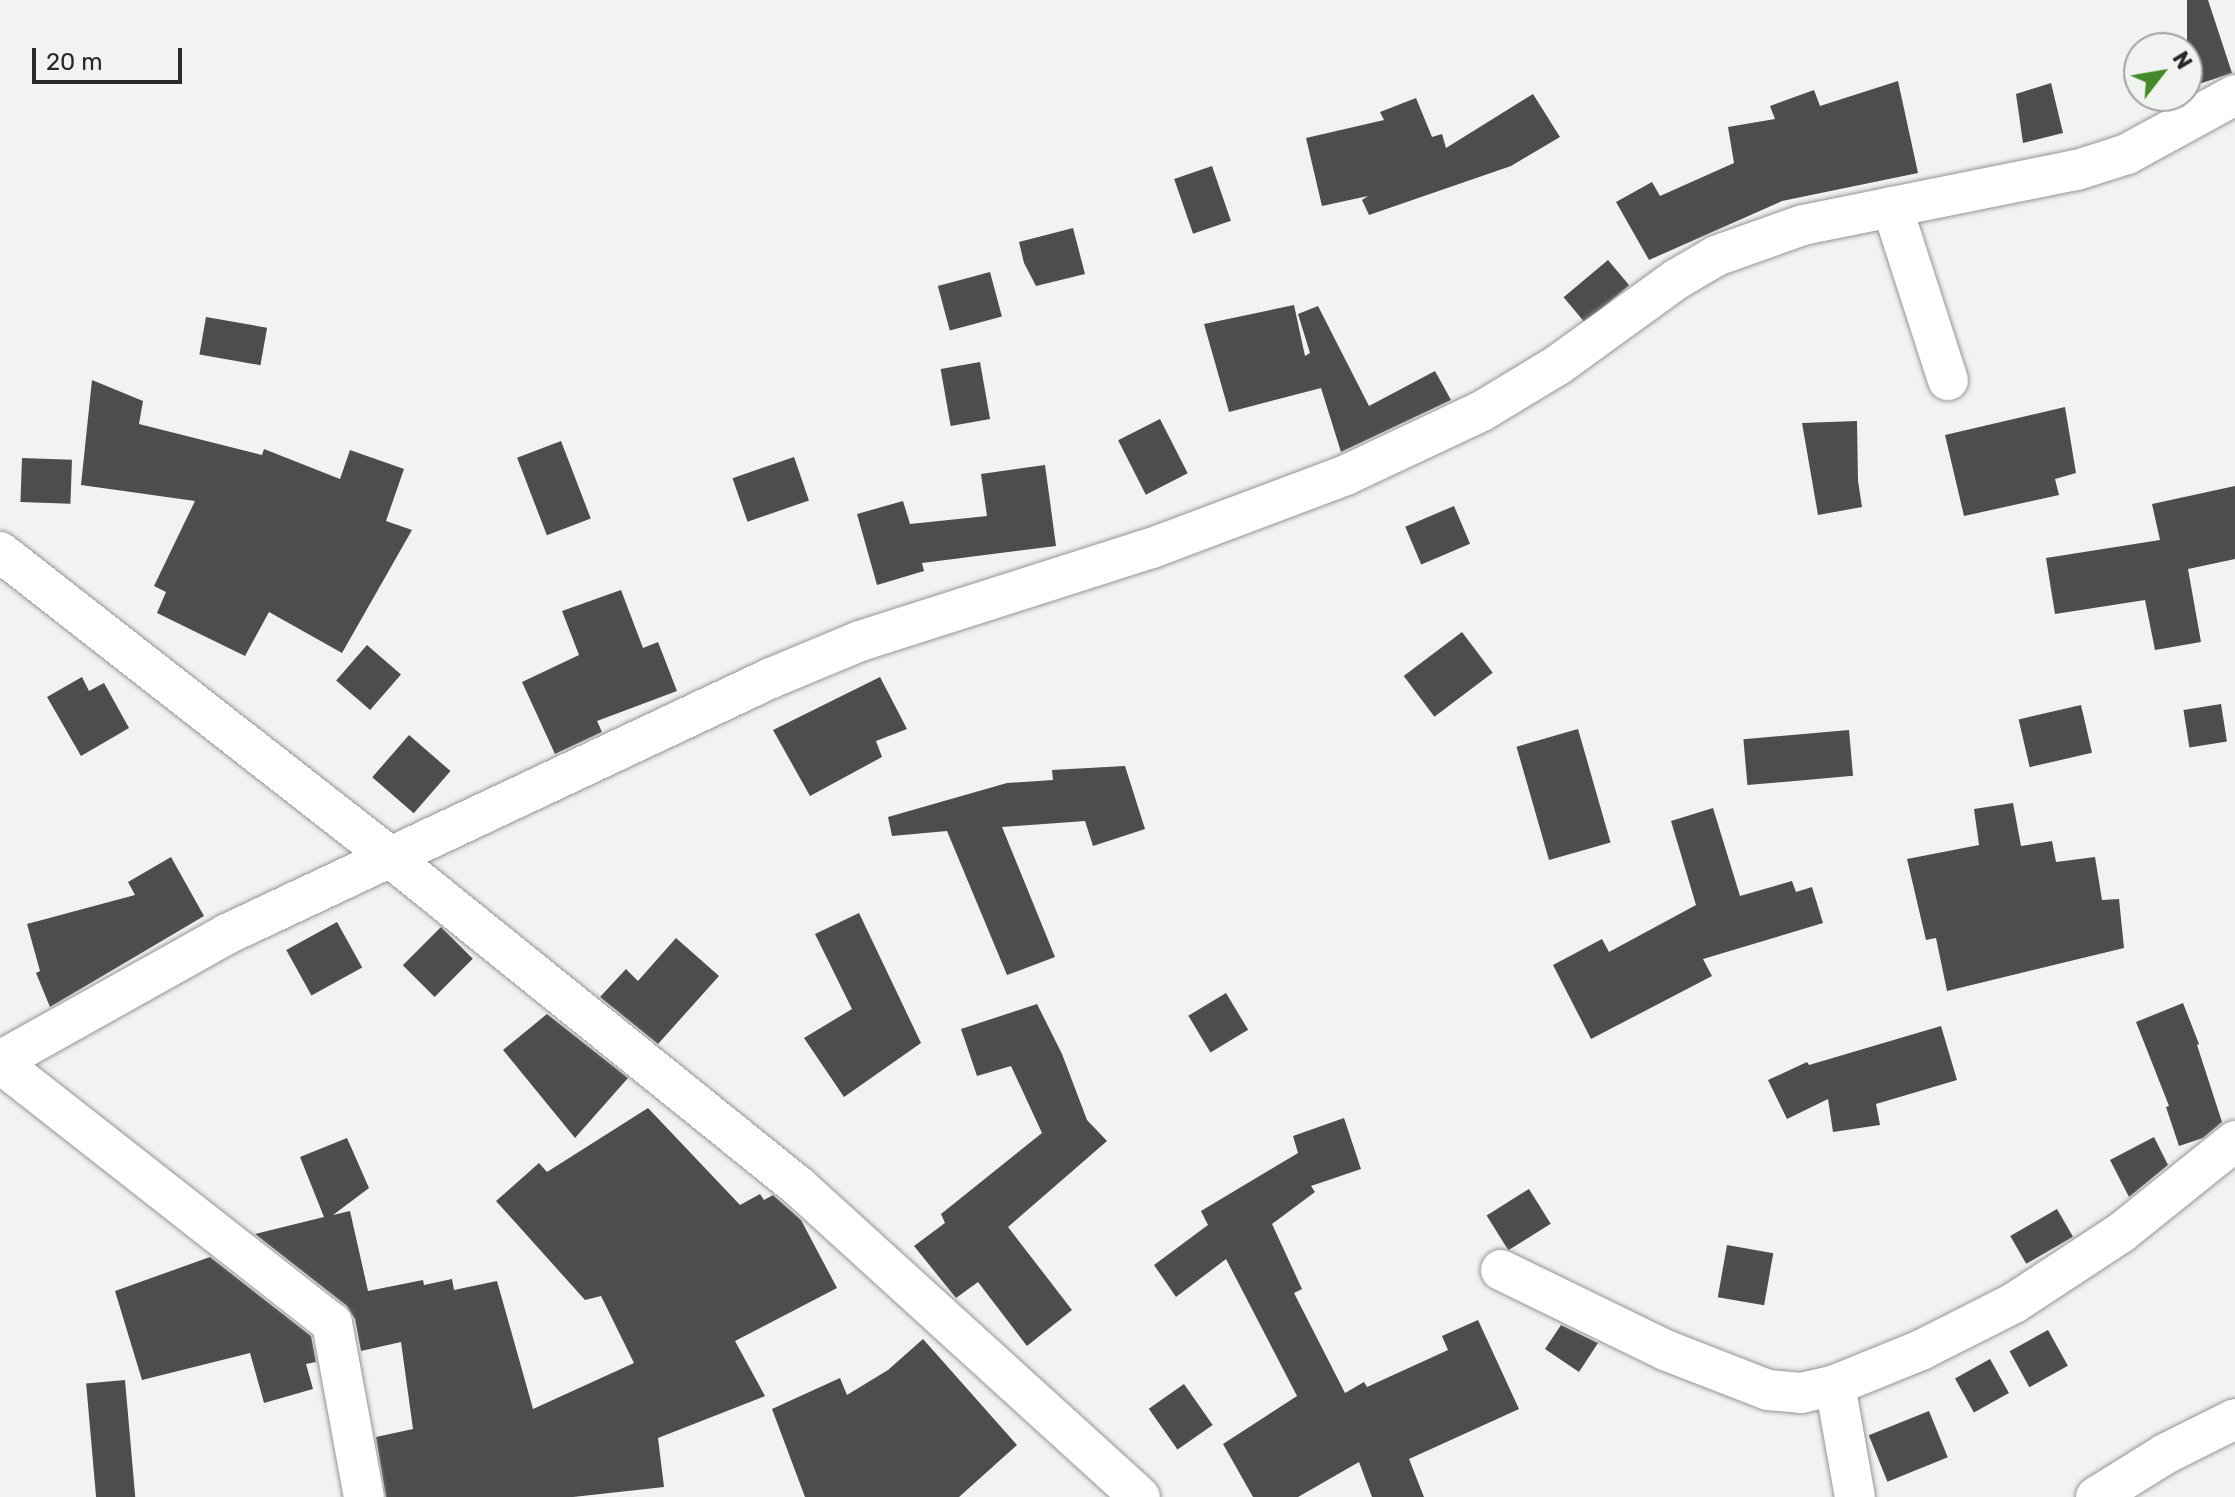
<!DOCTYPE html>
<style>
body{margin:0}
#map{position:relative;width:2235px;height:1497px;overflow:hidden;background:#f0f3ef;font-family:Rubik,sans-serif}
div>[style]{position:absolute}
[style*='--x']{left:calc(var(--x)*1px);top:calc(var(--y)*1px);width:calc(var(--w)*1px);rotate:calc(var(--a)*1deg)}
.building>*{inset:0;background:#4c4e4b;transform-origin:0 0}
.roads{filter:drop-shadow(0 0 2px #949693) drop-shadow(0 0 2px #949693)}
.street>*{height:40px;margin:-20px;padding:0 20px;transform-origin:20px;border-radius:20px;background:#fff}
span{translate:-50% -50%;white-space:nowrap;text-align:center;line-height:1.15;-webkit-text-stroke:8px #f0f3ef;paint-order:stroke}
.north{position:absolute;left:2123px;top:32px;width:80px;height:80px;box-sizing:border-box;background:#f0f3ef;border:2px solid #a0a39f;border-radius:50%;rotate:59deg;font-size:22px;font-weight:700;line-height:32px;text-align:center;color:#292a28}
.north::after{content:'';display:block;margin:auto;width:28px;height:36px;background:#46892d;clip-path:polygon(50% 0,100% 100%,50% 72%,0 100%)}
.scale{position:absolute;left:32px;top:48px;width:150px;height:36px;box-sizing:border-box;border:4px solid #292a28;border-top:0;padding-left:10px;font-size:24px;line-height:28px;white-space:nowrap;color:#292a28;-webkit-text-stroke:6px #f0f3ef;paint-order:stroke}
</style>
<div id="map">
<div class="building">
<i style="clip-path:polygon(2187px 0,2208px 0,2232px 73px,2187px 88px)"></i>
<i style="clip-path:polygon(1898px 81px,1918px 173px,1782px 201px,1649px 260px,1616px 202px,1652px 182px,1660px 196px,1734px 163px,1728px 127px,1775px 119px,1770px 106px,1814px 90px,1820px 106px)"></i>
<i style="clip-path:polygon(2051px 83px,2063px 133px,2023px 143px,2016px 94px)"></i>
<i style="clip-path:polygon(1533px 94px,1560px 137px,1511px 166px,1369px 215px,1362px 200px,1368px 196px,1322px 206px,1306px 138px,1384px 120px,1380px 112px,1416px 98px,1432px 137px,1442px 134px,1446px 148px)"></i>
<i style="left:1212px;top:166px;width:58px;height:40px;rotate:71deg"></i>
<i style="clip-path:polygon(1073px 228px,1085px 274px,1036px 286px,1024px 263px,1019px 242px)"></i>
<i style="left:1608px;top:260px;width:33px;height:58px;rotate:50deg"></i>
<i style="left:990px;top:272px;width:46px;height:54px;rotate:75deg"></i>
<i style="clip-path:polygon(1294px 305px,1305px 356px,1310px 353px,1298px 314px,1318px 306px,1369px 406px,1435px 371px,1451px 400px,1341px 452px,1321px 388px,1229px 412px,1204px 324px)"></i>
<i style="left:206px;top:317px;width:62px;height:38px;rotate:10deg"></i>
<i style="left:980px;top:362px;width:58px;height:40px;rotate:80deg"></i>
<i style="clip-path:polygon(92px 380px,143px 401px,139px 424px,262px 455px,264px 449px,340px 479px,350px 450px,404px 469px,386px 521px,412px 530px,342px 653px,269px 612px,245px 656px,157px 613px,166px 592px,154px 586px,195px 501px,81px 485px)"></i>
<i style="clip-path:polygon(2065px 407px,2076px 473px,2055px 479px,2059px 495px,1964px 516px,1945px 435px)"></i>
<i style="left:1160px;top:419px;width:61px;height:47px;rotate:63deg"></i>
<i style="clip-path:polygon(1857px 421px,1858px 481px,1862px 507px,1818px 515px,1802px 423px)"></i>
<i style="left:561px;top:441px;width:83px;height:47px;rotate:69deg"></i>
<i style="left:794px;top:457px;width:46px;height:65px;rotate:71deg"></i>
<i style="left:22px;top:458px;width:50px;height:44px;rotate:2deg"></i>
<i style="clip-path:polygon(1045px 465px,1056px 546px,922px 563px,924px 571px,877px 585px,857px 514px,903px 501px,910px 524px,987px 516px,981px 474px)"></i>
<i style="clip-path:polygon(2235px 486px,2235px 559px,2188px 569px,2201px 642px,2155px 650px,2145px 600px,2055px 614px,2046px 558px,2160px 540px,2152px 504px)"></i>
<i style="left:1454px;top:506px;width:41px;height:53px;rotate:67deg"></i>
<i style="clip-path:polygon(621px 590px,643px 648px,658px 642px,677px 691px,597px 721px,602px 732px,555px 754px,522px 682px,579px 655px,562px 611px)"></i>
<i style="left:1462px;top:632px;width:51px;height:73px;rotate:53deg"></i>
<i style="left:367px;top:645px;width:45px;height:47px;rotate:41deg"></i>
<i style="clip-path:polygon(82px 677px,89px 691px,104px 683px,129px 728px,81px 756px,47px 697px)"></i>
<i style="clip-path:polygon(880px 677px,907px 729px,876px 741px,882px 757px,810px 796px,773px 730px)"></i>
<i style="left:2221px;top:704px;width:38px;height:38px;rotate:81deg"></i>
<i style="left:2081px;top:705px;width:49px;height:64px;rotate:77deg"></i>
<i style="left:1578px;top:729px;width:118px;height:64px;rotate:74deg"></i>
<i style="left:1849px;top:730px;width:46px;height:106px;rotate:85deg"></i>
<i style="left:409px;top:735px;width:55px;height:56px;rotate:41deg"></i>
<i style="clip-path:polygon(1125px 766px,1145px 829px,1093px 846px,1085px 821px,1002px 827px,1055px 957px,1007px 975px,947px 831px,892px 836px,888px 817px,1007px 783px,1053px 780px,1052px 770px)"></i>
<i style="clip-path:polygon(2013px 803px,2021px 846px,2052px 841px,2056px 862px,2095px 857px,2102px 900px,2119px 899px,2124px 948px,1947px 991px,1936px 938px,1926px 940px,1907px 859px,1979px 845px,1974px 809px)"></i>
<i style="clip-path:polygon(1713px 808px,1740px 896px,1792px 881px,1796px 892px,1812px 887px,1823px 923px,1703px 959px,1712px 976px,1591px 1039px,1553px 965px,1602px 939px,1609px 952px,1696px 905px,1671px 821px)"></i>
<i style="clip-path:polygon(171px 857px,204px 916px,50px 1007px,36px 973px,40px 971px,27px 924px,135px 895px,128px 882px)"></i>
<i style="clip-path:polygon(859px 913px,921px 1043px,844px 1097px,804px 1038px,852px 1009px,815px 934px)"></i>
<i style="left:337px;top:922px;width:52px;height:58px;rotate:61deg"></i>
<i style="left:441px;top:927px;width:45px;height:54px;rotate:45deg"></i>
<i style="clip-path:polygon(676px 938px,719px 976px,658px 1044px,600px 997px,626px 969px,638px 981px)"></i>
<i style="left:1226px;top:993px;width:43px;height:44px;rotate:59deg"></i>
<i style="clip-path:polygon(2183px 1003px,2199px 1044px,2197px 1045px,2222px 1122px,2203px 1138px,2179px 1146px,2166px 1107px,2169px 1106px,2136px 1022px)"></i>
<i style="clip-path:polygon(1037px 1004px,1062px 1054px,1087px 1120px,1107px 1141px,1008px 1227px,1072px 1310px,1027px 1346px,978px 1282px,956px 1298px,914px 1246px,945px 1223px,941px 1214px,1042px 1133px,1011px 1066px,977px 1076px,961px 1029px)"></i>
<i style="clip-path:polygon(547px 1014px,628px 1078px,575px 1138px,503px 1050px)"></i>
<i style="clip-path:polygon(1941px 1026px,1957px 1080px,1876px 1104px,1880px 1125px,1833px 1132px,1828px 1099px,1787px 1119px,1768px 1080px,1807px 1062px,1809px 1065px)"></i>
<i style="clip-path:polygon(648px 1108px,740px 1205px,760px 1194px,764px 1200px,773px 1195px,801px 1220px,837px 1288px,735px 1341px,765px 1396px,658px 1438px,664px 1487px,573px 1497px,386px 1497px,376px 1437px,413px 1429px,401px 1342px,361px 1351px,355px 1319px,347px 1306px,255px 1234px,324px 1217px,300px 1157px,347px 1138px,369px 1188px,333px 1215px,350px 1211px,368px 1291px,423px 1280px,424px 1285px,452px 1279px,454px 1290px,497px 1281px,533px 1409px,634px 1363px,601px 1296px,585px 1300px,496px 1201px,539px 1163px,547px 1172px)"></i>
<i style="clip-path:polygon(1344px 1118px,1361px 1169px,1311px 1186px,1315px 1192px,1272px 1224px,1302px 1289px,1294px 1293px,1345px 1393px,1364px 1382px,1367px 1387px,1448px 1350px,1442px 1336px,1478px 1320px,1519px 1409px,1409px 1459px,1424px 1497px,1372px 1497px,1359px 1462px,1298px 1497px,1253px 1497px,1223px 1444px,1297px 1396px,1226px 1259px,1176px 1297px,1154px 1265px,1208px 1225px,1201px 1211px,1298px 1153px,1293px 1136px)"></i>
<i style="clip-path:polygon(2154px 1137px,2168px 1165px,2129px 1197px,2110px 1160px)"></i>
<i style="left:1529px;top:1189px;width:41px;height:50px;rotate:58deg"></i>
<i style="left:2057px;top:1209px;width:32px;height:54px;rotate:60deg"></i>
<i style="left:1727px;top:1245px;width:47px;height:53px;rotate:10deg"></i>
<i style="clip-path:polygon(210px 1257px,311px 1336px,316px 1362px,306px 1364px,313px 1389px,264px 1403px,250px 1353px,142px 1380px,115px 1291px)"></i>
<i style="clip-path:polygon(1561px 1325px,1598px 1343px,1579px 1372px,1545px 1349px)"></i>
<i style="left:2048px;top:1330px;width:41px;height:44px;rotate:61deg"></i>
<i style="clip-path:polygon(923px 1339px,1017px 1445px,959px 1497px,805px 1497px,772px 1409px,840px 1378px,847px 1395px,888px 1370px)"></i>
<i style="left:1990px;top:1359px;width:39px;height:40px;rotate:61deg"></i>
<i style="left:125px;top:1380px;width:118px;height:39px;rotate:85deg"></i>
<i style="left:1184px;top:1384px;width:50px;height:43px;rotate:55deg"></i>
<i style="left:1929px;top:1411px;width:50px;height:65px;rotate:68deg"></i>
</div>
<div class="roads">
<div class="street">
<i style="--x:1892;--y:207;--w:182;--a:72.1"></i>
<i style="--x:0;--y:552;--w:497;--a:38"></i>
<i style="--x:391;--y:858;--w:523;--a:38.87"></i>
<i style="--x:798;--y:1186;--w:462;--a:42.3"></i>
<i style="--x:0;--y:1061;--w:260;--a:-29.2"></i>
<i style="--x:227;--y:934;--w:601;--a:-25.2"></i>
<i style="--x:771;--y:678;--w:96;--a:-22.6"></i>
<i style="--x:860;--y:641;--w:306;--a:-17.7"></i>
<i style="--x:1152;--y:548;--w:207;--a:-20.6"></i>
<i style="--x:1346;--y:475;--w:150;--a:-25.2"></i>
<i style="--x:1482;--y:411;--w:89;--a:-31.2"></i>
<i style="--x:1558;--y:365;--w:147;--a:-35.9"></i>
<i style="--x:1677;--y:279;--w:45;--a:-30.5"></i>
<i style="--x:1716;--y:256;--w:92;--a:-19.6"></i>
<i style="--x:1803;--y:225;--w:279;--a:-11.4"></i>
<i style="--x:2077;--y:170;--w:52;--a:-17.7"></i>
<i style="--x:2127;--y:154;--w:123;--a:-28.6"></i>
<i style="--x:0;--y:1063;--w:422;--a:38.1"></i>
<i style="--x:332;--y:1323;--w:177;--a:79.6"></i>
<i style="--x:1501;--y:1270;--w:182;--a:26"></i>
<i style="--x:1665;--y:1350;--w:110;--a:21.2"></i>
<i style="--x:1768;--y:1390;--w:33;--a:5"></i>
<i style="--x:1801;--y:1393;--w:35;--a:-13"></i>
<i style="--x:1835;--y:1385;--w:93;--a:-22.1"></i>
<i style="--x:1921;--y:1350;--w:104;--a:-26.8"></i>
<i style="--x:2014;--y:1303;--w:129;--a:-33.3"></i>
<i style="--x:2122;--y:1232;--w:145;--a:-38.8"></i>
<i style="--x:1835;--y:1385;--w:114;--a:79.9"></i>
<i style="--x:2096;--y:1497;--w:81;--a:-31.9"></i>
<i style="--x:2165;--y:1454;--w:78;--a:-26.6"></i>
</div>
</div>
<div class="north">N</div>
<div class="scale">20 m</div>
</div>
